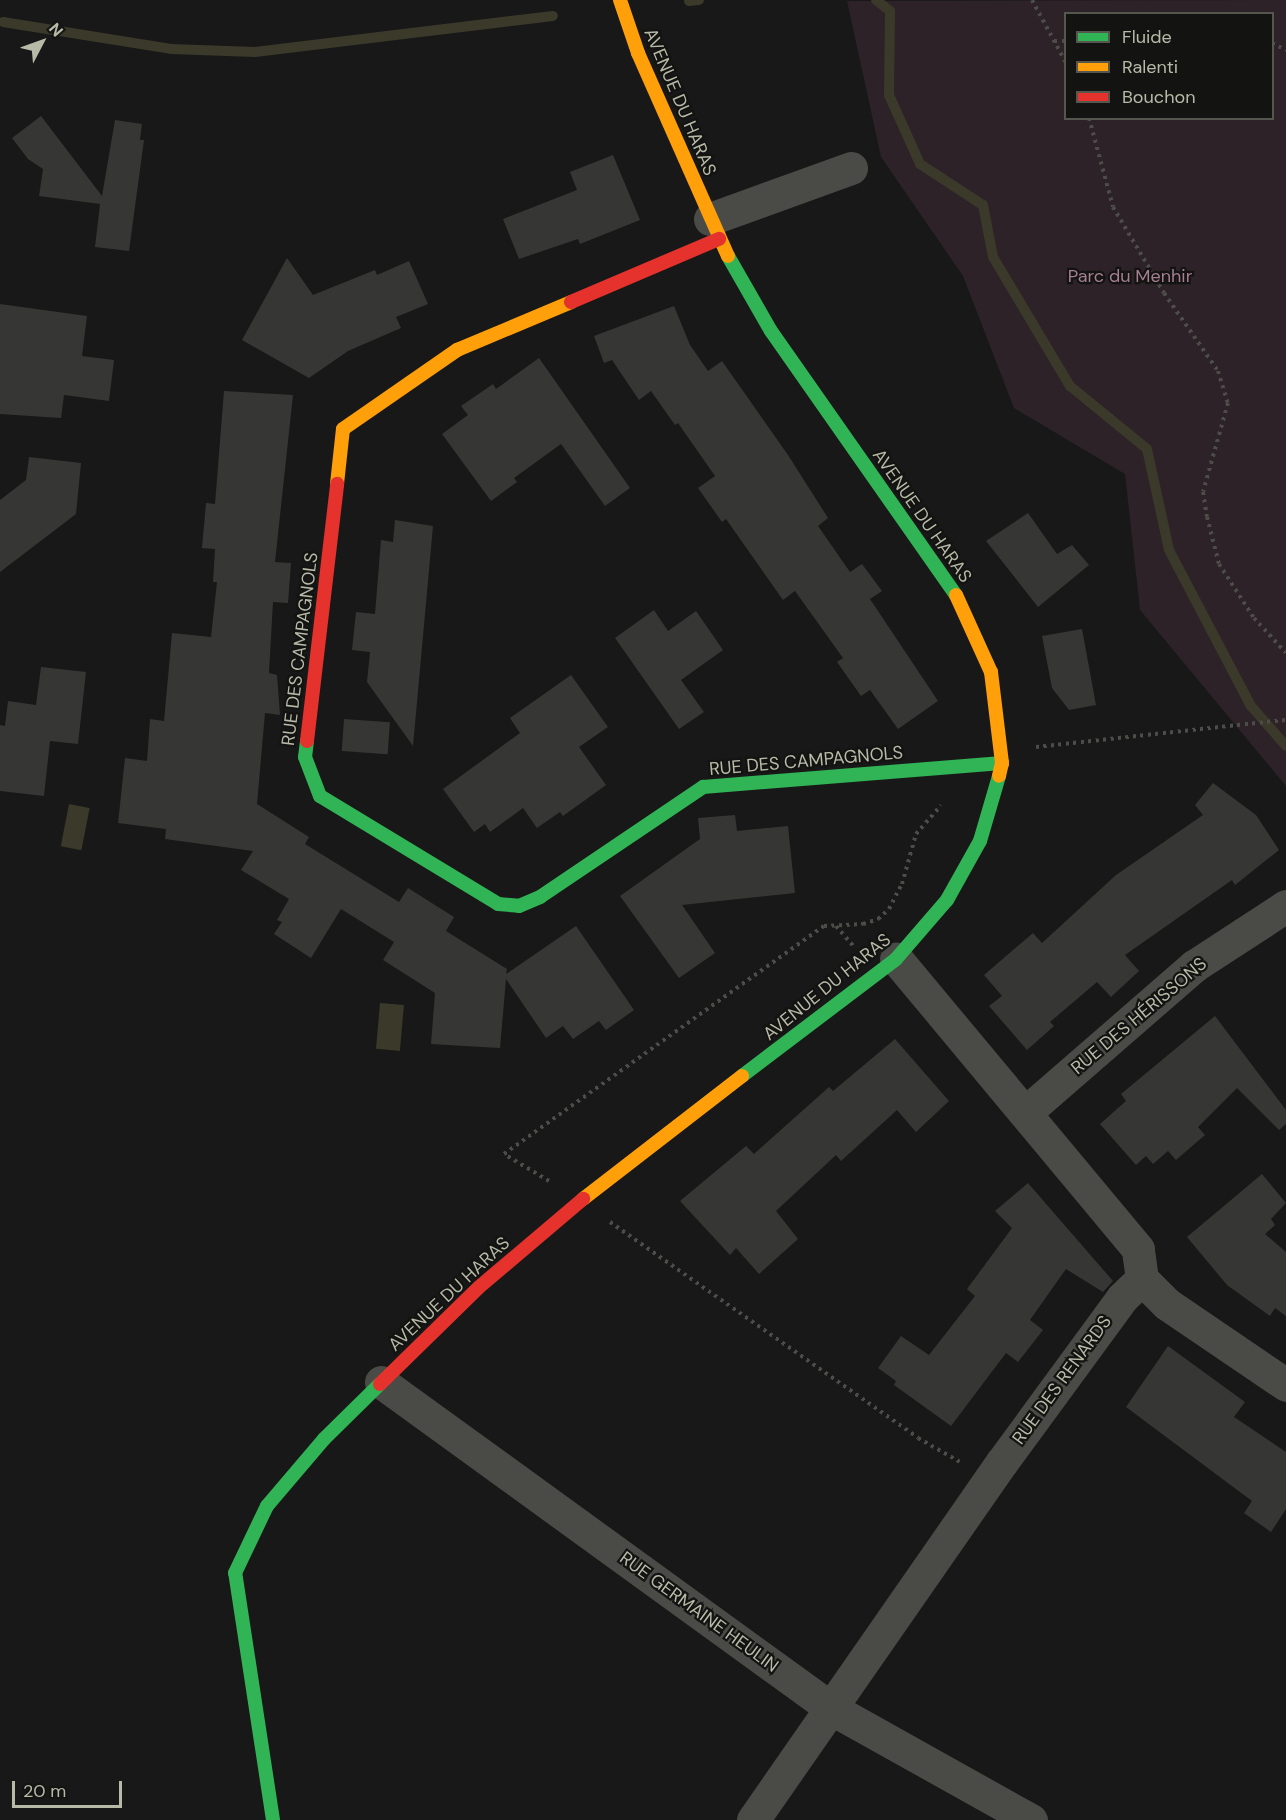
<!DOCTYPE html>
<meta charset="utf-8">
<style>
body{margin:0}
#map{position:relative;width:1286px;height:1820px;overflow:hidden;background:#181818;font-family:"DM Sans",sans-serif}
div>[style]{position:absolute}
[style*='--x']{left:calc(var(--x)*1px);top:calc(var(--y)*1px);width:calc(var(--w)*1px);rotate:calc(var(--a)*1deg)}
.green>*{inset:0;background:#2c2227}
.water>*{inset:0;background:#3b392a;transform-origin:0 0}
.stream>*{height:10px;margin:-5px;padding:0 5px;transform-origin:5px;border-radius:5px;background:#3b392a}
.building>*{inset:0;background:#363634;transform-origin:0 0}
.path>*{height:4px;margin-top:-2px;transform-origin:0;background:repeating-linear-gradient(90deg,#4c4c48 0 3px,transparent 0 7.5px)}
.street>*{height:33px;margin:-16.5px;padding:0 16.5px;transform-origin:16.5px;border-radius:16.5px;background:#4a4b46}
.fast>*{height:14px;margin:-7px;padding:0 7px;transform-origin:7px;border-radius:7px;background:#30b455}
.slow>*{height:14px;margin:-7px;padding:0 7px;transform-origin:7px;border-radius:7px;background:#ff9f0a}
.jam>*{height:14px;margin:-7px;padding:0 7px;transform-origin:7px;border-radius:7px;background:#e5322d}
span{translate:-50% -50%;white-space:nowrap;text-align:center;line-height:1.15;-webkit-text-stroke:4.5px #131412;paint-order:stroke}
.street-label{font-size:18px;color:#b8baa8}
.park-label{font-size:18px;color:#a77e92}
.legend{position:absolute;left:1064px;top:12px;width:210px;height:108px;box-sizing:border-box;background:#131412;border:2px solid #55564e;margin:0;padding:8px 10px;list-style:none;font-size:18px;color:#b8baa8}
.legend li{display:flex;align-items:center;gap:12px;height:30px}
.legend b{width:30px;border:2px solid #55564e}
.north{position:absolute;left:12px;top:12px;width:60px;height:60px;-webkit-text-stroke:4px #131412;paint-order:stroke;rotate:49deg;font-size:16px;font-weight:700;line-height:24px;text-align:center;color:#b8baa8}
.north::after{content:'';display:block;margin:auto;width:21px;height:27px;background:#b8baa8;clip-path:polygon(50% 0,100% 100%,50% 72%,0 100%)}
.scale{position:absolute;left:12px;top:1781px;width:110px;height:27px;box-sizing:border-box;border:3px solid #b8baa8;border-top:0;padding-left:8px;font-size:18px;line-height:21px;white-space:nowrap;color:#b8baa8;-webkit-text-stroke:4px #131412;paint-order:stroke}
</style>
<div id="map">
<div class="green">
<i style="clip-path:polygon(evenodd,1286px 0,1286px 786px,1140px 610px,1125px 474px,1014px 408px,963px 276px,881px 157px,847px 1px,1286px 0,1066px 14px,1272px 14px,1272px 118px,1066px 118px,1066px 14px)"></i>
</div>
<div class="water">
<i style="left:69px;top:804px;width:21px;height:43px;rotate:11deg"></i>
<i style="left:380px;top:1003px;width:24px;height:46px;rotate:5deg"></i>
</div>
<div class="stream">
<i style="--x:876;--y:0;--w:18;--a:38"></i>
<i style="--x:890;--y:11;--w:84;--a:90.7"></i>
<i style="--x:889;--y:95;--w:76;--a:65.8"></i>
<i style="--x:920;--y:164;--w:75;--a:33.1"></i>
<i style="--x:983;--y:205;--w:53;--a:79.1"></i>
<i style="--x:993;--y:257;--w:150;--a:59.2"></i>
<i style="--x:1070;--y:386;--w:99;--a:39.3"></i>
<i style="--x:1147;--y:449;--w:103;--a:77.7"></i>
<i style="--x:1169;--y:550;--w:176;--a:62.3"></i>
<i style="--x:1251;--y:706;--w:53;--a:48.8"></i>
<i style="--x:689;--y:1;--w:10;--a:-6"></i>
<i style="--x:3;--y:22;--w:170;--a:9.1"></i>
<i style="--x:171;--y:49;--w:84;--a:2"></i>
<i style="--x:255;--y:52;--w:300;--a:-6.9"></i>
</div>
<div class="building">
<i style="clip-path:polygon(41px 116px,102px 196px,115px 120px,142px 124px,140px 140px,144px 140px,129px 251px,95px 247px,100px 204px,39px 196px,43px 169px,28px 159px,12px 138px)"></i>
<i style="clip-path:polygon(613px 155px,640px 220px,580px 244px,578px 239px,519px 259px,503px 219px,577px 190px,570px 172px)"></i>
<i style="clip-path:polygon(287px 258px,313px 295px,375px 270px,377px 275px,409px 261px,428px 304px,396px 317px,401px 328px,348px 351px,309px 378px,242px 340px)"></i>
<i style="clip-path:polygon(0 304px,87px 316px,82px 356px,114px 360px,109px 401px,64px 395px,61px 418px,0 414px)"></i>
<i style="clip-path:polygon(674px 306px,690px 345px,708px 371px,722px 361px,788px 455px,828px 518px,818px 526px,850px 572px,862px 564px,882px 591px,870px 599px,938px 701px,898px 729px,870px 690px,861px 696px,837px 662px,843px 658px,795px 591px,783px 600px,726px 519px,722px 522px,698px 488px,715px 476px,678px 423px,675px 425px,651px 391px,639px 400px,612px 360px,604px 363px,594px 336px)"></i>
<i style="clip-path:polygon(539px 358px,630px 488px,605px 506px,561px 444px,514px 478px,517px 482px,491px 501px,442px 434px,468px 415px,461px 406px,493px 384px,496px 389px)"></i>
<i style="clip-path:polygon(224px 391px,293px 395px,275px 562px,291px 563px,288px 603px,273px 602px,269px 673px,277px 675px,280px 715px,265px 713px,257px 804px,309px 837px,305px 844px,399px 902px,408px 888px,454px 917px,446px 931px,507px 969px,506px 974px,576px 926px,634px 1010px,606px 1030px,599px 1021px,573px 1039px,563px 1026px,546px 1038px,506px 979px,500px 1048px,431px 1044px,435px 993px,383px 960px,394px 942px,341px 909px,311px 958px,274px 934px,282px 922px,277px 920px,289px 899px,241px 870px,253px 851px,165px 839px,166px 829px,118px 823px,125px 758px,147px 761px,150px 719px,164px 721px,172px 633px,211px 637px,217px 582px,213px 582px,215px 549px,202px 548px,206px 503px,215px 504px)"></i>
<i style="clip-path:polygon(29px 457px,81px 463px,76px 514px,0 572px,0 500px,26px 480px)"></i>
<i style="clip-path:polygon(1028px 513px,1057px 554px,1072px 545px,1089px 565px,1038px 607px,986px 541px)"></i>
<i style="clip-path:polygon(395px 520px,433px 526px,413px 746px,367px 682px,370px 652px,352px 650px,356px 612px,375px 614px,381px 540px,393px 542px)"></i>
<i style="clip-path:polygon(654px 610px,668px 631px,696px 611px,723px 650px,681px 680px,704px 712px,679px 729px,615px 638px)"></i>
<i style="clip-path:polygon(1082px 629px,1096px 705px,1069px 710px,1052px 688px,1042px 636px)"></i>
<i style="clip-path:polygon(41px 667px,86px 672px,78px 744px,50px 741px,44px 796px,0 791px,0 725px,5px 726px,8px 701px,36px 705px)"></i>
<i style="clip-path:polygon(571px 675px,608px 727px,579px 747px,606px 785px,563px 816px,560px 812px,537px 828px,523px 808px,490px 832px,485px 824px,474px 832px,443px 789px,520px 733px,510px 718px)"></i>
<i style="left:344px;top:719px;width:46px;height:32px;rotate:4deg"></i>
<i style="clip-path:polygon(1213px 783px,1256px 815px,1279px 850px,1235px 885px,1232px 880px,1125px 955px,1139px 971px,1111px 997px,1097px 982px,1050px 1022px,1054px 1026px,1027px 1050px,989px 1006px,1002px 996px,984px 975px,1033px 933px,1042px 943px,1116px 875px,1203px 815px,1195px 805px)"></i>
<i style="clip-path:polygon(735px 815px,737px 831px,788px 826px,795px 893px,682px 905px,715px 953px,679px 978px,620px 896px,700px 839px,698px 818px)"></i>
<i style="clip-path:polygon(1215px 1016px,1286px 1110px,1286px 1124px,1279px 1130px,1237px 1088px,1198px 1127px,1205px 1135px,1176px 1160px,1168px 1151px,1153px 1164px,1146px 1156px,1136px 1165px,1100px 1124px,1126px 1101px,1121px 1094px)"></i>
<i style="clip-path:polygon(895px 1039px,949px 1101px,916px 1132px,897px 1110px,841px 1161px,836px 1155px,776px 1211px,798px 1239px,759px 1274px,736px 1248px,730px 1255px,680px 1201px,746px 1146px,754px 1154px,829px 1087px,833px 1091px)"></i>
<i style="clip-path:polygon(1262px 1174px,1286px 1203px,1271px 1219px,1275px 1225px,1265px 1234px,1286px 1252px,1286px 1316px,1275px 1308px,1270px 1316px,1227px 1285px,1187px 1237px)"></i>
<i style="clip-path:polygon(1028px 1183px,1113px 1281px,1103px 1292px,1066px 1269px,1030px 1320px,1043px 1330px,1018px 1362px,1006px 1353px,951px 1426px,894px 1385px,896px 1381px,878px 1368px,901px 1336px,929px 1355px,975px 1296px,967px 1289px,1012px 1228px,995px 1211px)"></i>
<i style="clip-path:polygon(1168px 1346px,1245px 1402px,1234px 1417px,1286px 1452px,1286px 1509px,1271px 1532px,1244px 1513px,1252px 1501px,1126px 1407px)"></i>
</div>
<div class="path">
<i style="--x:1032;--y:0;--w:72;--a:61.6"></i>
<i style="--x:1054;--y:41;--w:12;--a:0"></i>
<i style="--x:1272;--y:43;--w:16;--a:27"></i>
<i style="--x:1089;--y:118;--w:92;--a:74.9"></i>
<i style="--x:1113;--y:207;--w:100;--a:59.3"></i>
<i style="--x:1164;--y:293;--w:95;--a:55.3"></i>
<i style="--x:1218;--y:371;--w:34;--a:73"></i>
<i style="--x:1228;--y:403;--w:92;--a:105.7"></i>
<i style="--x:1203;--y:492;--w:25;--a:81"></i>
<i style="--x:1207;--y:517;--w:49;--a:75.7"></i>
<i style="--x:1219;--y:564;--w:64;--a:57.1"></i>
<i style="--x:1254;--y:618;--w:47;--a:47.6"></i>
<i style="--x:1036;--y:747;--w:251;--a:-6.2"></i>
<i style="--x:836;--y:926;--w:29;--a:49"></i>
<i style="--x:549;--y:1181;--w:52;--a:-149"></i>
<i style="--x:504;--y:1154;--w:393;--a:-35.5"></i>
<i style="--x:824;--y:926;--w:39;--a:-3"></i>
<i style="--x:863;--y:924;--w:16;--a:-18"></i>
<i style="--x:878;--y:919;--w:15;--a:-42"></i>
<i style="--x:889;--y:909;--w:28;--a:-63"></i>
<i style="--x:902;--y:884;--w:52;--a:-74.4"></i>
<i style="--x:916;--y:834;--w:38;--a:-49"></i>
<i style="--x:610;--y:1222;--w:376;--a:35"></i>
<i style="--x:918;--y:1438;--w:48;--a:29.7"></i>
</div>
<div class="street">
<i style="--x:710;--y:219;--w:150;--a:-19.9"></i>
<i style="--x:1026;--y:1112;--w:223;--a:-41"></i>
<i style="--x:1194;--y:966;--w:110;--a:-33.1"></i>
<i style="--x:1142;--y:1279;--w:35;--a:45"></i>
<i style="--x:1167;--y:1304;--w:144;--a:34.2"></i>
<i style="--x:381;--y:1382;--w:557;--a:35.94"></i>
<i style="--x:832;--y:1709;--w:228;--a:29.2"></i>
<i style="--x:753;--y:1820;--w:436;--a:-55.2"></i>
<i style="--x:1002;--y:1462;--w:203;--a:-53.8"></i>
<i style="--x:1122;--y:1298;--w:28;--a:-44"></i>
<i style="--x:1142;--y:1279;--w:30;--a:-98"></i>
<i style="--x:1138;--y:1249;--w:378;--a:-129.8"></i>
</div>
<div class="fast">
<i style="--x:728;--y:256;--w:86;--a:60.2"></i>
<i style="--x:771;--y:331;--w:322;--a:55"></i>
<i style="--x:307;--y:741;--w:16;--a:97"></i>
<i style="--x:305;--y:757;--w:42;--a:69"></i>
<i style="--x:320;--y:796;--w:208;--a:31.2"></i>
<i style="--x:498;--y:904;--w:21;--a:5"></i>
<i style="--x:519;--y:906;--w:23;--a:-23"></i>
<i style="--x:540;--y:897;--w:197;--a:-34"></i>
<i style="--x:703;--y:787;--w:300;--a:-4.6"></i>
<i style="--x:742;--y:1076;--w:193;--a:-37.2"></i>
<i style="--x:896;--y:959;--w:78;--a:-49.2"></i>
<i style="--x:947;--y:900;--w:68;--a:-60.8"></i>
<i style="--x:980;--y:841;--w:68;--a:-73.7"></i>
<i style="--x:273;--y:1820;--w:250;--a:-98.7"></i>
<i style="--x:235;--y:1573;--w:74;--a:-64.5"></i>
<i style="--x:267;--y:1506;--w:88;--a:-49.6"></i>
<i style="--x:324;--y:1439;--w:78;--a:-44.5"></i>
</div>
<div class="slow">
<i style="--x:620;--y:0;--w:56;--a:71.2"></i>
<i style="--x:638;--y:53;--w:222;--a:66.1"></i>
<i style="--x:337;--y:484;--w:55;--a:-83.8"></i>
<i style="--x:343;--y:429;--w:139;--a:-34.7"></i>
<i style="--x:457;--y:350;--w:124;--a:-22.8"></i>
<i style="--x:956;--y:595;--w:85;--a:65.6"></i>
<i style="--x:991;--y:672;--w:92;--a:83.1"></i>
<i style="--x:1002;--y:763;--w:13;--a:103"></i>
<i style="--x:583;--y:1199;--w:201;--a:-37.7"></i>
</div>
<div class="jam">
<i style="--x:571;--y:302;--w:161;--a:-23.1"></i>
<i style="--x:307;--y:741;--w:259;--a:-83.3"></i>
<i style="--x:380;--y:1384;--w:137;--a:-44.4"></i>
<i style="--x:478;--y:1288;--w:138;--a:-40.3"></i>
</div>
<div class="street-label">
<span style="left:680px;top:102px;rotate:67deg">AVENUE DU HARAS</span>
<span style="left:922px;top:516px;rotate:55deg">AVENUE DU HARAS</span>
<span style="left:300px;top:649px;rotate:-83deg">RUE DES CAMPAGNOLS</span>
<span style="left:806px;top:761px;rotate:-5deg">RUE DES CAMPAGNOLS</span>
<span style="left:827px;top:987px;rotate:-39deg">AVENUE DU HARAS</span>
<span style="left:1139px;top:1016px;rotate:-40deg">RUE DES HÉRISSONS</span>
<span style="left:449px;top:1294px;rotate:-43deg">AVENUE DU HARAS</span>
<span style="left:1062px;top:1380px;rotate:-54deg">RUE DES RENARDS</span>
<span style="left:699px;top:1612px;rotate:36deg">RUE GERMAINE HEULIN</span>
</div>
<div class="park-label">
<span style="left:1130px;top:276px">Parc du Menhir</span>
</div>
<ul class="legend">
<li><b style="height:8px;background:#30b455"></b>Fluide</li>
<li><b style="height:8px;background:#ff9f0a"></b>Ralenti</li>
<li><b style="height:8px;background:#e5322d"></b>Bouchon</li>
</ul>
<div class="north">N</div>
<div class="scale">20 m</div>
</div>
